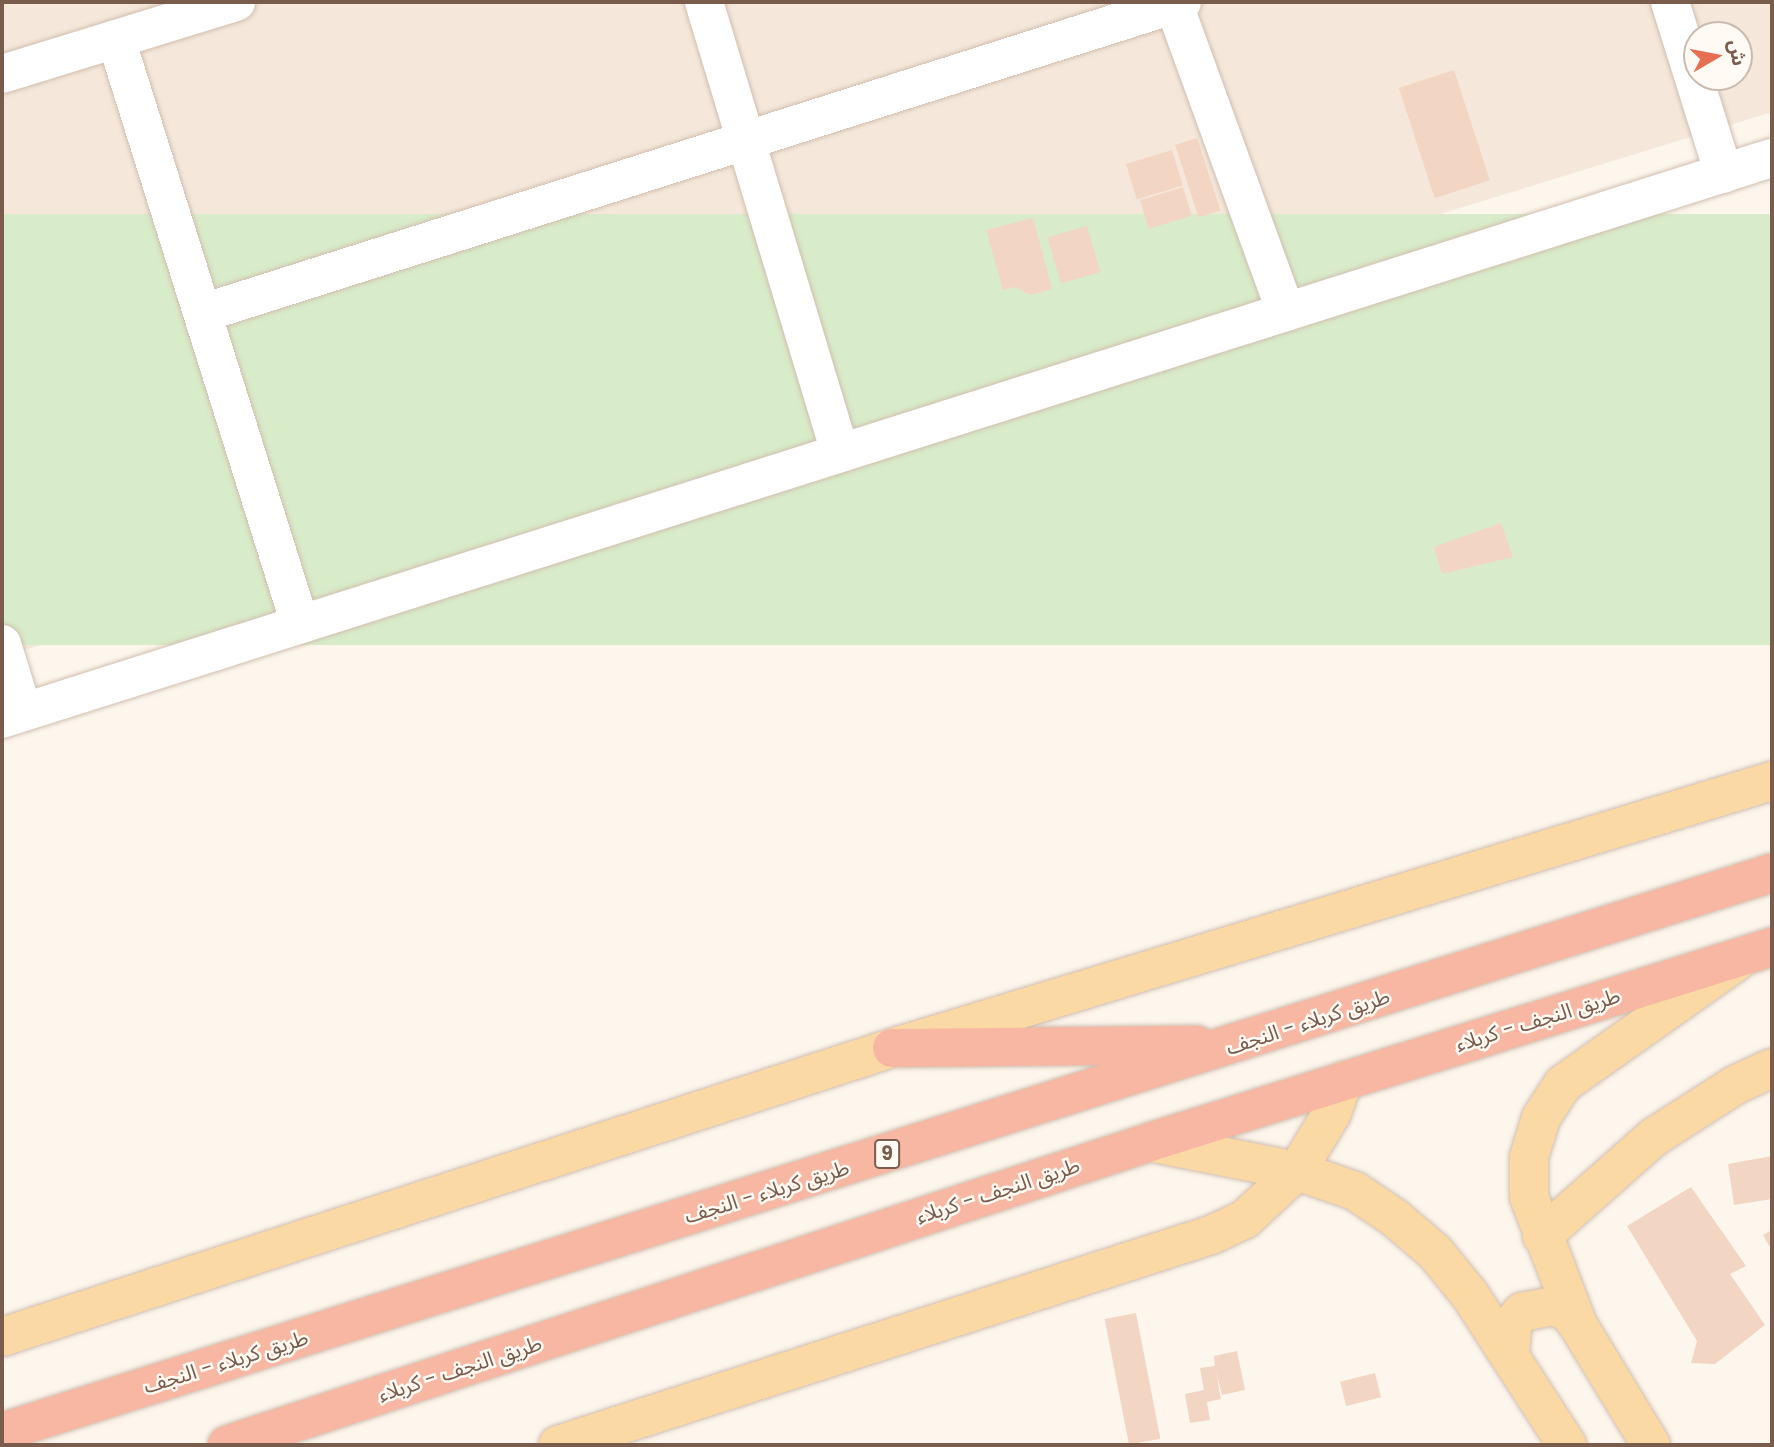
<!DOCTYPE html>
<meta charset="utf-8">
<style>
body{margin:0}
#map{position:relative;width:1774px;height:1447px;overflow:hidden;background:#fdf6ec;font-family:Poppins,"Noto Sans Arabic",sans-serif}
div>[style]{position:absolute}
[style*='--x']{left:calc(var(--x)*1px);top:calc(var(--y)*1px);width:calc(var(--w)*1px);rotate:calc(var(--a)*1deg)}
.residential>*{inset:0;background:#f5e8da}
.green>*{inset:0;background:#d8ecc9;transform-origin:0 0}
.building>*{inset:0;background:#f3d5c3;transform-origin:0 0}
.roads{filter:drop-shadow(0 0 2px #d1beb0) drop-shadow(0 0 2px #d1beb0)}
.minor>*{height:38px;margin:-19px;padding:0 19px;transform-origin:19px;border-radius:19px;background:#fff}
.major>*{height:38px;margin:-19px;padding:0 19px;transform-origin:19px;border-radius:19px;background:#fbd9a5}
.highway>*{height:38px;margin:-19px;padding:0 19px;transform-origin:19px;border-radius:19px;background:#f7b7a3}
span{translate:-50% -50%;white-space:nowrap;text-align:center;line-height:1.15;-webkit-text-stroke:5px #fffaf3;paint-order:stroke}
.shield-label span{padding:2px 5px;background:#fffaf3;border:2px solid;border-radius:5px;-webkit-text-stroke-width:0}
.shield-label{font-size:19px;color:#7a5c4d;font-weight:700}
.street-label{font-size:21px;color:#7a5c4d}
.frame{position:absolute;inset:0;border:4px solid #7a5c4d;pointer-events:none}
.north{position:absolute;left:1683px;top:21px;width:70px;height:70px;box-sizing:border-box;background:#fffaf3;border:2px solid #cabbb1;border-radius:50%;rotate:80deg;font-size:19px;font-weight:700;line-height:28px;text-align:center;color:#7a5c4d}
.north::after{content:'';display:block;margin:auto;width:24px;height:32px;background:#e76f51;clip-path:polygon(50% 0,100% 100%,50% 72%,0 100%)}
</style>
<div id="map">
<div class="residential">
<i style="clip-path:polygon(evenodd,2px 2px,1772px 2px,1772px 112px,2px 657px,2px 2px,1697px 35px,1739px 35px,1739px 77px,1697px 77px,1697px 35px)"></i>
</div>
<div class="green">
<i style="left:1772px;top:214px;width:431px;height:1853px;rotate:90deg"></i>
</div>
<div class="building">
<i style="left:1454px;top:70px;width:116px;height:58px;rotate:72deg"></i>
<i style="left:1197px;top:138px;width:76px;height:23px;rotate:72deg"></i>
<i style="left:1172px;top:150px;width:37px;height:48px;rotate:73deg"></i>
<i style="left:1183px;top:187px;width:30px;height:45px;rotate:73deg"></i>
<i style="clip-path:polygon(1033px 218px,1052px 289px,1030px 295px,1015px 287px,1003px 290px,986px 230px)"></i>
<i style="left:1087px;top:226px;width:48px;height:41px;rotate:74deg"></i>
<i style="clip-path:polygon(1501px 523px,1513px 557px,1442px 574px,1434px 547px)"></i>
<i style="clip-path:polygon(1772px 1156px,1772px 1199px,1734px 1205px,1728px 1164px)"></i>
<i style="clip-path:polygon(1691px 1187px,1746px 1266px,1730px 1274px,1765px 1325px,1715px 1364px,1691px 1363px,1697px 1341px,1627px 1226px)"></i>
<i style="clip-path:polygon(1772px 1230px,1772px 1251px,1763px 1235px)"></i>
<i style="left:1136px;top:1313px;width:128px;height:32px;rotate:79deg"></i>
<i style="clip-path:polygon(1237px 1351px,1245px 1390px,1222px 1395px,1216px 1372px,1221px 1399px,1207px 1402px,1210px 1420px,1190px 1423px,1185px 1394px,1204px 1390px,1200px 1368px,1215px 1366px,1214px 1356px)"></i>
<i style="left:1375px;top:1373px;width:25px;height:36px;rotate:76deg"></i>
</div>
<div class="roads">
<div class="minor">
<i style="--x:704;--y:2;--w:471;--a:73.2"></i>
<i style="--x:1173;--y:2;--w:330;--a:70"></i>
<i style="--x:1670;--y:2;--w:180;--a:72.6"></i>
<i style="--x:116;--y:39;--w:613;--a:72.54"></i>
<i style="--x:2;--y:74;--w:245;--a:-17.1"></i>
<i style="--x:206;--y:312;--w:1024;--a:-17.62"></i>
<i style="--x:2;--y:644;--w:71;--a:72.8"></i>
<i style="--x:2;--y:719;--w:1857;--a:-17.59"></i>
</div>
<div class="major">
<i style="--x:1150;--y:1142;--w:150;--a:11.2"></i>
<i style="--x:1297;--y:1171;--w:61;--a:19"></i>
<i style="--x:1355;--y:1191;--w:48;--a:34"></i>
<i style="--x:1395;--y:1218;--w:52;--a:40.4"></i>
<i style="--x:1435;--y:1252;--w:55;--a:50.9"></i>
<i style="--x:1470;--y:1295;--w:179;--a:57.1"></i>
<i style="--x:1542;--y:1236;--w:149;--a:-41.5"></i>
<i style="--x:1654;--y:1137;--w:96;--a:-32.7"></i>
<i style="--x:1735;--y:1085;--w:41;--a:-24.7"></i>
<i style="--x:2;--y:1337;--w:936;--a:-17.99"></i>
<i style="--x:892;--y:1048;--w:920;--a:-16.88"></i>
<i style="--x:1510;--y:1356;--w:32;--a:-86"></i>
<i style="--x:1512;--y:1324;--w:16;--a:-50"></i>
<i style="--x:1522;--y:1312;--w:32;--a:-11"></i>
<i style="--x:1553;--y:1306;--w:16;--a:22"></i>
<i style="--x:1568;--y:1312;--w:16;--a:52"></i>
<i style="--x:558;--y:1445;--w:686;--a:-17.83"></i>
<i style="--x:1211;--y:1235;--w:38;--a:-25"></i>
<i style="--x:1245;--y:1219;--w:71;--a:-42.7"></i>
<i style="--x:1297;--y:1171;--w:68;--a:-58.9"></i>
<i style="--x:1332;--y:1113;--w:34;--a:-71"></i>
<i style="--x:1651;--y:1445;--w:140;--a:-121.3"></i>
<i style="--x:1578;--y:1325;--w:137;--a:-110.9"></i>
<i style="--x:1529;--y:1197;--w:40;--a:-90"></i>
<i style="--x:1529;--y:1157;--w:41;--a:-72.9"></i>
<i style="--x:1541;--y:1118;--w:40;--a:-57.1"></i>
<i style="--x:1563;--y:1084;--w:212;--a:-35.2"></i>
</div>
<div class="highway">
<i style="--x:892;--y:1048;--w:305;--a:-0.6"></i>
<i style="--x:2;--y:1432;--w:1856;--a:-17.53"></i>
<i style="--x:227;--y:1445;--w:971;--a:-18.17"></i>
<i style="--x:1150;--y:1142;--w:652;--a:-17.41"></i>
</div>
</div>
<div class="shield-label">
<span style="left:887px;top:1154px">9</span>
</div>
<div class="street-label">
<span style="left:1538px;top:1020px;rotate:-17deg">طريق النجف - کربلاء</span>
<span style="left:1308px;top:1022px;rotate:-18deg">طريق کربلاء - النجف</span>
<span style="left:998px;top:1191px;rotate:-18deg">طريق النجف - کربلاء</span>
<span style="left:767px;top:1192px;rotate:-17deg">طريق کربلاء - النجف</span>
<span style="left:226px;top:1362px;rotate:-17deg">طريق کربلاء - النجف</span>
<span style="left:460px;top:1369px;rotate:-18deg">طريق النجف - کربلاء</span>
</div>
<div class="frame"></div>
<div class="north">ش</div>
</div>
